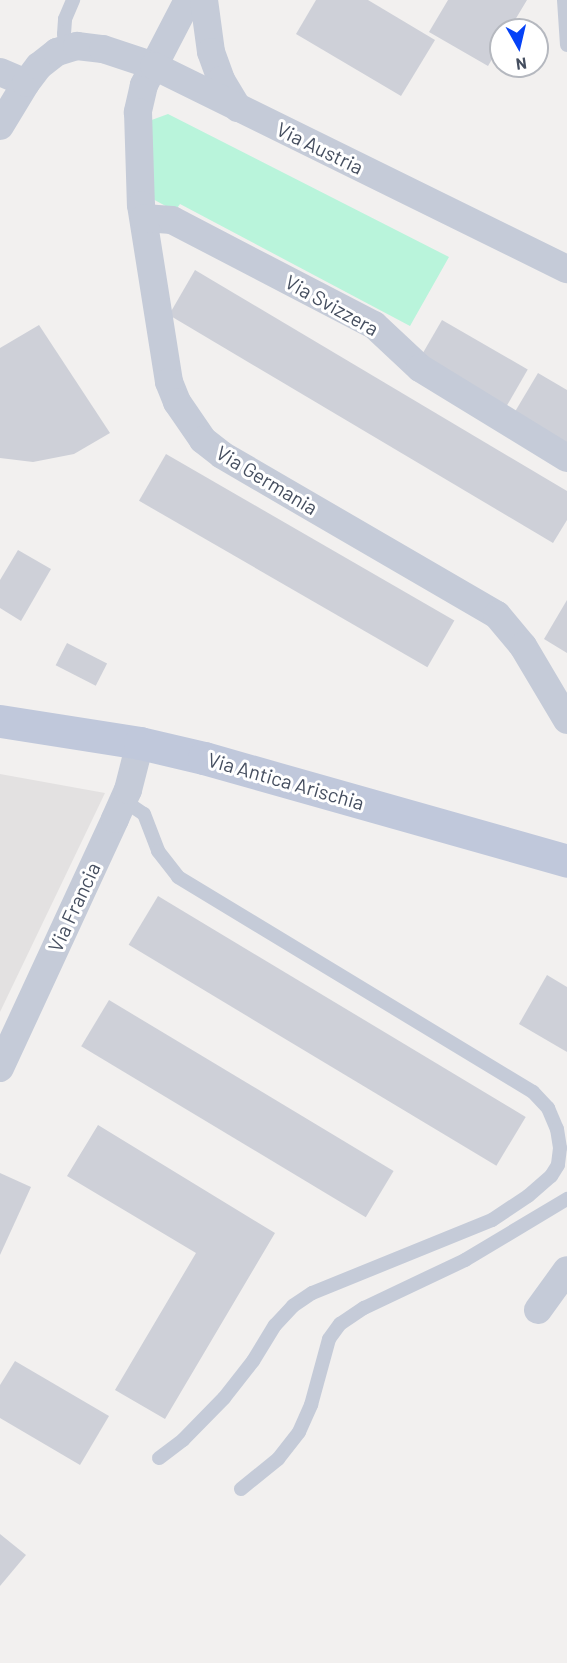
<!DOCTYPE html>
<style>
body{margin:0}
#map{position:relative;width:567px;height:1663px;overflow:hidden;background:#f2f0ef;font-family:Barlow,sans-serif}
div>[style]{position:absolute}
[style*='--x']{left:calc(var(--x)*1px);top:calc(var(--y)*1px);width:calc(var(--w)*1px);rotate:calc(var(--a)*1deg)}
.education>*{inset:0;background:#e3e1e1}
.green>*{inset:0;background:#b9f4db}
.building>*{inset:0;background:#ced0d8;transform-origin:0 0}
.service>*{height:14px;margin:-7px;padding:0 7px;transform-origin:7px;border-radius:7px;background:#c5cbd8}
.minor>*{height:28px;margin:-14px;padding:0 14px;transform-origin:14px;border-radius:14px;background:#c5cbd8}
.secondary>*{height:33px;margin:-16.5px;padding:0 16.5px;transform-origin:16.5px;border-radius:16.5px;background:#c0c8db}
span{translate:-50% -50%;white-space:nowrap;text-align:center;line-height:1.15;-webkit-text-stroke:6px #fff;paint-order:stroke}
.street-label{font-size:20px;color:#454e5f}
.north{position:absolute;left:489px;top:18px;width:60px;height:60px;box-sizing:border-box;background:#fff;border:2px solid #b5b8bf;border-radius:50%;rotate:172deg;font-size:16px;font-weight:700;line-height:24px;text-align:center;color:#454e5f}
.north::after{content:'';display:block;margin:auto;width:21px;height:27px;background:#0542f7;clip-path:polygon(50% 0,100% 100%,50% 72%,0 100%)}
</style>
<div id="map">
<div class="education">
<i style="clip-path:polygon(0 774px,105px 793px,0 1012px)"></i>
</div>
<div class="green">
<i style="clip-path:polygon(168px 114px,449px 257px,410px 326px,180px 204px,175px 211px,149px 197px,138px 125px)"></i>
</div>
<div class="building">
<i style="clip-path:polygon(316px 0,368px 0,435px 40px,401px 96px,296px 34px)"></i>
<i style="clip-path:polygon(448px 0,527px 0,509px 30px,501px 30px,501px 44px,488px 66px,429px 32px)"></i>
<i style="clip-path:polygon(195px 270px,567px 491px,567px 520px,553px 543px,169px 315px)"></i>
<i style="left:442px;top:320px;width:99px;height:44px;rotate:30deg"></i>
<i style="clip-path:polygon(39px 325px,110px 433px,74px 454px,33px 462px,0 458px,0 348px)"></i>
<i style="clip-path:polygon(538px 373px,567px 390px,567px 446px,513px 415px)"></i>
<i style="left:166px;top:454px;width:333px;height:54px;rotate:30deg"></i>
<i style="clip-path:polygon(18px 550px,51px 569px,21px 621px,0 608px,0 580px)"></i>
<i style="clip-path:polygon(567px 600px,567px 653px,544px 639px)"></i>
<i style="left:67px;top:643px;width:45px;height:25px;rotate:27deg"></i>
<i style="left:158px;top:896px;width:429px;height:57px;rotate:31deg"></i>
<i style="clip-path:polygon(547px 975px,567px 987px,567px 1052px,519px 1024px)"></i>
<i style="left:109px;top:1000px;width:332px;height:54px;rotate:31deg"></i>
<i style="clip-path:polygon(98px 1125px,275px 1233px,165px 1419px,115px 1390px,196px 1253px,67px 1176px)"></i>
<i style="clip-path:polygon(0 1173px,31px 1187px,0 1255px)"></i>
<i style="clip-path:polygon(15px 1361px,109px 1416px,80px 1465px,0 1418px,0 1385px)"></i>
<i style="clip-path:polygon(0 1534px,26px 1555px,0 1586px)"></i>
</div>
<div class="service">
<i style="--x:564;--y:0;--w:45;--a:86.2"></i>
<i style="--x:66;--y:48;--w:14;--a:-98"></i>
<i style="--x:64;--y:34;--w:15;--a:-86"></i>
<i style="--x:65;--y:19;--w:21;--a:-67"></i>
<i style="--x:123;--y:800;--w:25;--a:34"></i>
<i style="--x:144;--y:814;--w:40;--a:69"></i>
<i style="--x:158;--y:851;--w:33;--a:52"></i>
<i style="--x:178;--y:877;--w:415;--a:31.2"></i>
<i style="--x:533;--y:1092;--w:22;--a:47"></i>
<i style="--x:548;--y:1108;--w:23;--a:67"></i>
<i style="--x:557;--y:1129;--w:19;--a:81"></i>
<i style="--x:560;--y:1148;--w:17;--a:97"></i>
<i style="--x:558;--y:1165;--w:13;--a:122"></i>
<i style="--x:551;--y:1176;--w:30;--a:139"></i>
<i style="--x:528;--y:1196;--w:43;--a:146.3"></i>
<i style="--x:492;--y:1220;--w:194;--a:157.9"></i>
<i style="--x:312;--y:1293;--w:23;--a:146"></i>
<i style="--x:293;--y:1306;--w:26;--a:133"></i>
<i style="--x:275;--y:1325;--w:42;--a:121.4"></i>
<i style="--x:253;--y:1361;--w:47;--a:128.1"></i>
<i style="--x:224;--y:1398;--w:59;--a:134.3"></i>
<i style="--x:183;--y:1440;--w:30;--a:143"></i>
<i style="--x:241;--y:1489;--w:48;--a:-39"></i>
<i style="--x:278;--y:1459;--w:34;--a:-52"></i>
<i style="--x:299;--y:1432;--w:30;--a:-66"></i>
<i style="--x:311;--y:1405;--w:68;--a:-74.7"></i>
<i style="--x:329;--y:1339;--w:19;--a:-54"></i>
<i style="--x:340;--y:1324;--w:29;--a:-34"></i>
<i style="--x:364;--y:1308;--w:112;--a:-25.4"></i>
<i style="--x:465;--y:1260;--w:119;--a:-30.9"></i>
</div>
<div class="minor">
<i style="--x:188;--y:0;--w:96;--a:117.4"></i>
<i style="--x:144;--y:85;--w:28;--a:103"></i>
<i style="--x:138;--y:112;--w:93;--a:88.2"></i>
<i style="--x:141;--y:205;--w:179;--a:81"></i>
<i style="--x:169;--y:382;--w:22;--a:68"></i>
<i style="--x:177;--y:402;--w:46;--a:55.6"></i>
<i style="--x:203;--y:440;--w:24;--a:38"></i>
<i style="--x:222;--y:455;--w:318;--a:30.2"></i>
<i style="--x:497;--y:615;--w:40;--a:50"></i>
<i style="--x:523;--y:646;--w:86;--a:59.3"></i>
<i style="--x:204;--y:0;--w:52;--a:82.3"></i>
<i style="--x:211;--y:52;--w:30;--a:70"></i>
<i style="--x:221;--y:80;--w:33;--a:59"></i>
<i style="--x:0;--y:72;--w:28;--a:23"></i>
<i style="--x:0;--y:126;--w:50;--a:-58.8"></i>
<i style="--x:26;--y:83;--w:21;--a:-53"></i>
<i style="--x:39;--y:66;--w:23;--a:-38"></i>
<i style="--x:57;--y:52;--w:21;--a:-17"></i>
<i style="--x:77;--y:46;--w:26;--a:7"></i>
<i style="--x:103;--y:49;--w:54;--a:18.4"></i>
<i style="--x:154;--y:66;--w:460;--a:26.2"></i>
<i style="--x:144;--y:218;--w:28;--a:4"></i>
<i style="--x:172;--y:220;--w:228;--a:27.5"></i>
<i style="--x:374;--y:325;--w:63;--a:43.1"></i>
<i style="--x:420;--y:368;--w:172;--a:31.5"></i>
<i style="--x:0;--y:1068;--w:274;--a:-65.2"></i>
<i style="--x:115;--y:819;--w:32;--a:-66"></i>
<i style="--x:128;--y:790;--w:49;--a:-75.7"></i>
<i style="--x:538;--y:1310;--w:49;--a:-54.1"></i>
</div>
<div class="secondary">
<i style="--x:0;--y:721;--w:142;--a:8.9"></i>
<i style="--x:140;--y:743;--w:66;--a:13.2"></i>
<i style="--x:204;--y:758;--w:377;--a:15.8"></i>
</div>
<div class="street-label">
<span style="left:320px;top:148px;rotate:26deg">Via Austria</span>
<span style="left:332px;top:305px;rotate:29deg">Via Svizzera</span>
<span style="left:267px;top:480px;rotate:31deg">Via Germania</span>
<span style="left:286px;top:781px;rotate:16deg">Via Antica Arischia</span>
<span style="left:74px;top:907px;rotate:-65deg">Via Francia</span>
</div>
<div class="north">N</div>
</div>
